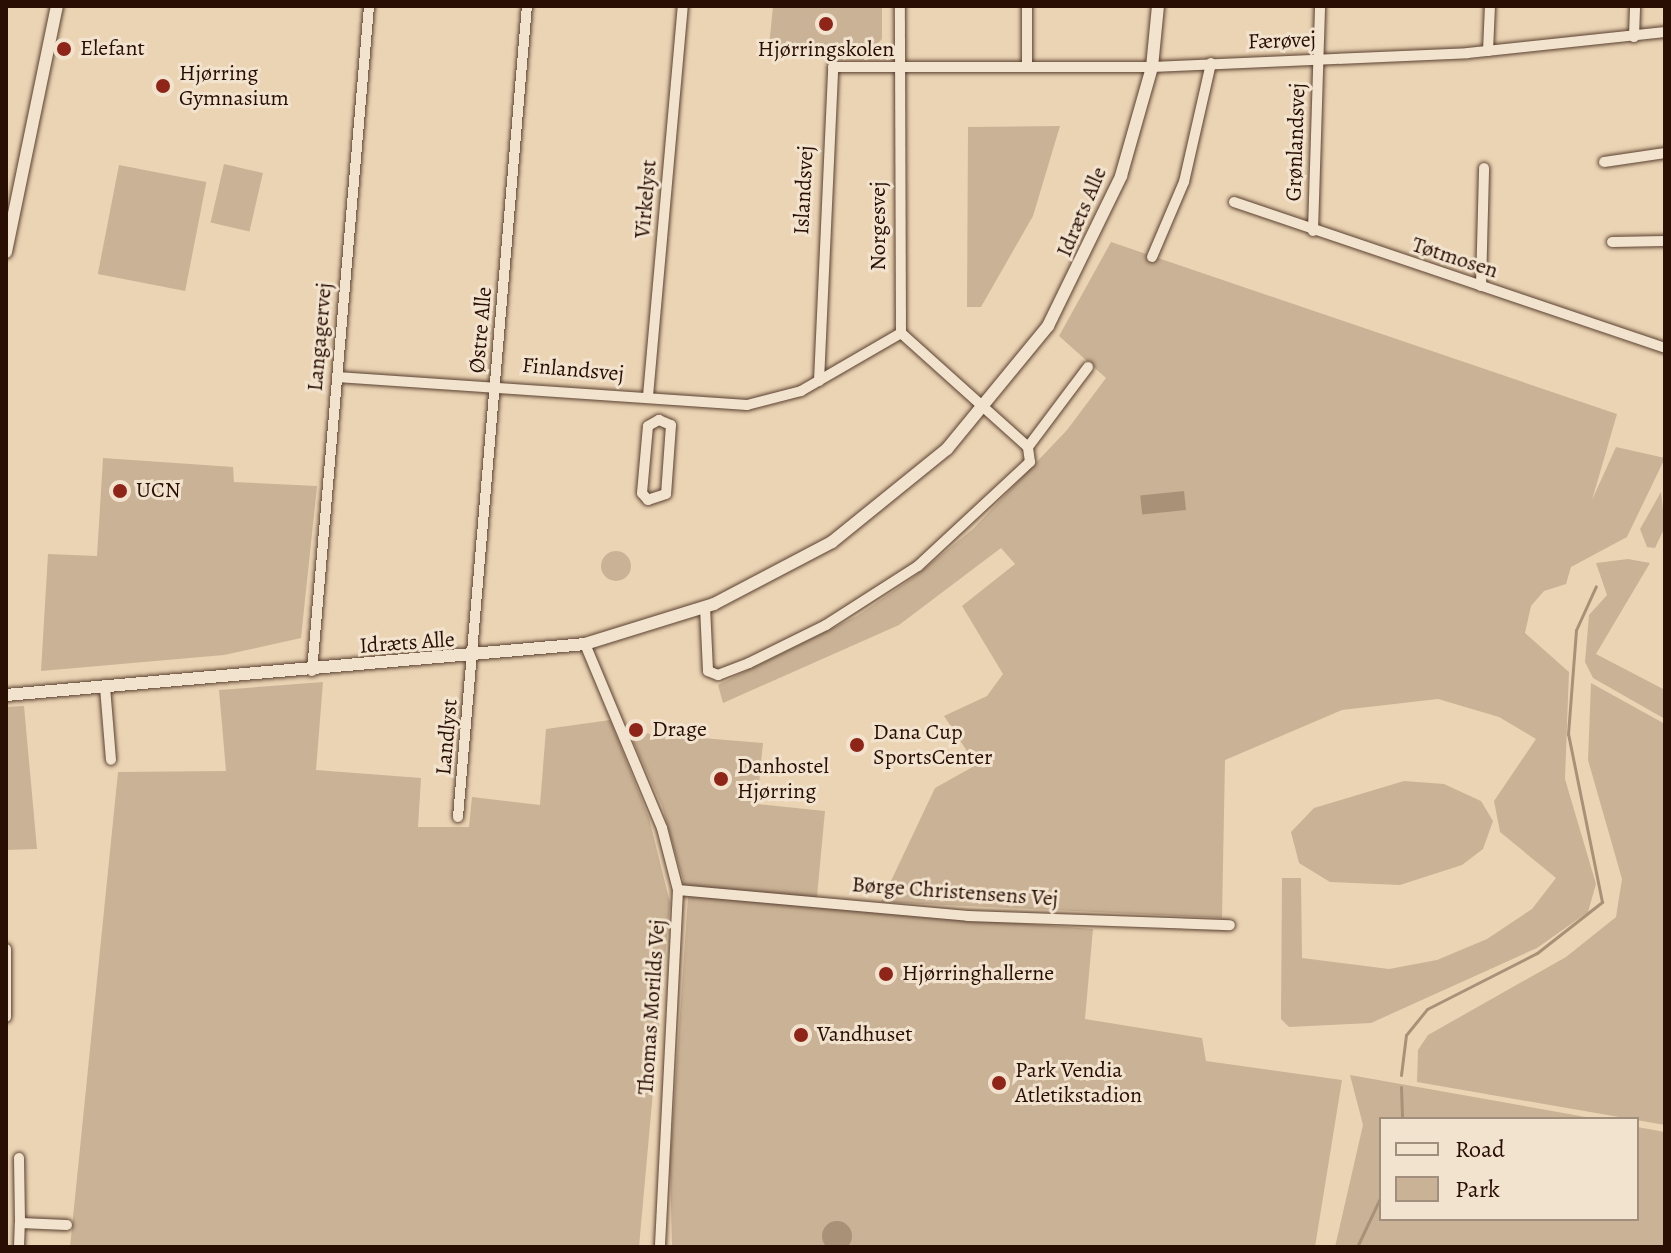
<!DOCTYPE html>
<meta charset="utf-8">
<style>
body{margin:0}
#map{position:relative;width:1671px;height:1253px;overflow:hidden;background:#ebd4b4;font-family:Alegreya,serif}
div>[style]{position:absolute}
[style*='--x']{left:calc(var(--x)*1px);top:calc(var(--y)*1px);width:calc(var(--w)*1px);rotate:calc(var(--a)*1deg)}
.green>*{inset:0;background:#cab296;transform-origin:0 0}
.round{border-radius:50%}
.water>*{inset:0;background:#a99178;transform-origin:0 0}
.stream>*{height:3px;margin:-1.5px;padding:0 1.5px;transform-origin:1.5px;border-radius:1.5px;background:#a99178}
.roads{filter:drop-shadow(0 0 2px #5a4030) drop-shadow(0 0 2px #5a4030)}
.minor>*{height:10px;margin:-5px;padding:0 5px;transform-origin:5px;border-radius:5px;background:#f2e3ce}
.tertiary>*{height:12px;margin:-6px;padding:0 6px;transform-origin:6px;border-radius:6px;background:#f2e3ce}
.dots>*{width:22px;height:22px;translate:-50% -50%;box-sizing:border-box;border:4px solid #f2e3ce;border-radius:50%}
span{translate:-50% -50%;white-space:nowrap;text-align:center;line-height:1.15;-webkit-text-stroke:6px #f2e3ce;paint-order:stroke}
.street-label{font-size:22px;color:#290e04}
.poi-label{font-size:22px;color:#290e04}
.left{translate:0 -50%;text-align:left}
.frame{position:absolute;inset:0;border:8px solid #290e04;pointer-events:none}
.legend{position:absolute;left:1379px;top:1117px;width:260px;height:104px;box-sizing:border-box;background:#f2e3ce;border:2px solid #a28e7d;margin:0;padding:10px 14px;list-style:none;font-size:24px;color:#290e04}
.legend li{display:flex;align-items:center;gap:16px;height:40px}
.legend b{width:40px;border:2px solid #a28e7d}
</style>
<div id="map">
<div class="green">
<i style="clip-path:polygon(773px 6px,882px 6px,882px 39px,875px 46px,769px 47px)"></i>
<i style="clip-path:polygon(1060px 126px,1033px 216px,981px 307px,967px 307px,968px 127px)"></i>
<i style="left:224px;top:164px;width:40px;height:60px;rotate:13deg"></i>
<i style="left:119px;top:165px;width:89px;height:111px;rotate:11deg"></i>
<i style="clip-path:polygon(1111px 242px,1617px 414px,1592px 500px,1616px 447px,1665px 458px,1627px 537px,1571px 567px,1566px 584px,1544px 591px,1531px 606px,1525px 633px,1569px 672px,1565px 779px,1596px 884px,1588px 912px,1537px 948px,1371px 1023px,1289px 1027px,1281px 1019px,1282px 878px,1301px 878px,1302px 958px,1389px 969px,1437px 960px,1487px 939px,1532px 909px,1556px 878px,1500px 832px,1494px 801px,1536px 739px,1499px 717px,1438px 699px,1342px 710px,1225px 760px,1222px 918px,881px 902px,935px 788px,976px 765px,944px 716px,987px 696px,1003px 674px,962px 606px,1015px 564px,1001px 548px,899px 625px,723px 703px,718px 685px,857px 616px,914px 577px,973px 529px,1067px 430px,1106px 378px,1059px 336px)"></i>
<i style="clip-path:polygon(103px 458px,233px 467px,234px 482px,317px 486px,301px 638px,224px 655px,41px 671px,48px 554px,97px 556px)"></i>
<i style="clip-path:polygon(1661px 492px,1665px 527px,1655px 548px,1647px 547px,1640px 529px)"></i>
<i class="round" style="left:601px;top:551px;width:30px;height:30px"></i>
<i style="clip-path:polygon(1628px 559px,1650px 563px,1596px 654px,1665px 690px,1665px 719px,1593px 678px,1585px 662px,1589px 615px,1607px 595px,1596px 563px)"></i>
<i style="clip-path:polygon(323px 682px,316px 770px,421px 778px,418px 827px,469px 827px,472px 797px,540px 805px,546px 729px,610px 720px,649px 818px,670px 903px,639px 1247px,70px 1247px,118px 772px,226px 771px,219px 690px)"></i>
<i style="clip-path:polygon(1591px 683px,1665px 724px,1665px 1125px,1417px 1082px,1418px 1050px,1428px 1035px,1566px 957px,1616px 917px,1622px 879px,1588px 760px)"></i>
<i style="clip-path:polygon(24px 706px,37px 849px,6px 850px,6px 707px)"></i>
<i style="clip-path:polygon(629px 732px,763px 743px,757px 804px,825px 811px,816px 907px,1093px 929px,1085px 1019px,1202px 1038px,1206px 1061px,1342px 1080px,1315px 1247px,672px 1247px,670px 1162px,688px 897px,662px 806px)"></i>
<i style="clip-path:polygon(1404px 781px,1444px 784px,1481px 801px,1493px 821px,1483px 849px,1462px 865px,1400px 885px,1330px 882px,1299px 863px,1291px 832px,1314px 808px)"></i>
<i style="clip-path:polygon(1350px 1075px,1597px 1119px,1381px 1119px,1381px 1219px,1637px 1219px,1637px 1127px,1665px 1132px,1665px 1247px,1335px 1247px,1363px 1125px)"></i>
</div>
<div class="water">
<i style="left:1184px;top:491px;width:19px;height:44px;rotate:84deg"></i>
<i class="round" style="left:822px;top:1221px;width:30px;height:30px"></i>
</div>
<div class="stream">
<i style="--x:1401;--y:1075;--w:40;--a:-82.9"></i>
<i style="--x:1406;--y:1035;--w:33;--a:-51"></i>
<i style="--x:1427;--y:1009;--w:123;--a:-27"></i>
<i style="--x:1537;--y:953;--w:83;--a:-38.1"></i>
<i style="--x:1602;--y:902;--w:171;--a:-101.4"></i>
<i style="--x:1568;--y:734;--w:104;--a:-85.6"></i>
<i style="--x:1576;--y:630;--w:48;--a:-65.6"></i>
<i style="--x:1401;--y:1087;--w:32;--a:88"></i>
<i style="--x:1357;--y:1247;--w:56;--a:-64.8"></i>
</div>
<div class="roads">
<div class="minor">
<i style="--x:1027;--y:6;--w:58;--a:90"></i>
<i style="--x:1634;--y:37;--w:31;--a:-88"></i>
<i style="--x:1488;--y:51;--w:45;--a:-87.5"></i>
<i style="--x:1604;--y:162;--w:62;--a:-8.4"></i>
<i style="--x:1234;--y:202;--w:455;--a:18.7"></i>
<i style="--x:1313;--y:231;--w:225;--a:-88.2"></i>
<i style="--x:1612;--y:242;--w:53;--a:-1.1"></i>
<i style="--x:1152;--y:257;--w:82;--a:-66.9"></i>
<i style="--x:1184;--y:182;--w:122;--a:-77.2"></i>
<i style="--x:1481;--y:286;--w:118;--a:-88.5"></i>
<i style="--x:337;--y:377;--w:411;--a:3.9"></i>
<i style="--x:747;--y:405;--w:56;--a:-14.5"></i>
<i style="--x:801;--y:391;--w:116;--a:-30.1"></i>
<i style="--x:819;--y:381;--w:314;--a:-87.4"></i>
<i style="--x:833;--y:67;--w:319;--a:0"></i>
<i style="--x:1152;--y:67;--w:316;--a:-2.5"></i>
<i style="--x:1468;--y:53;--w:198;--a:-6.1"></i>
<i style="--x:648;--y:396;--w:392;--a:-84.9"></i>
<i style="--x:659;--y:420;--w:13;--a:23"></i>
<i style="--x:671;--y:425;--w:69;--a:94.1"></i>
<i style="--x:666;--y:494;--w:19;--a:162"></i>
<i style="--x:648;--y:500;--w:9;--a:-131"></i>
<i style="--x:642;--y:493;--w:67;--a:-84.9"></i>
<i style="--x:648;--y:426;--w:13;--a:-29"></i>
<i style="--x:1028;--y:447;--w:100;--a:-53.1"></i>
<i style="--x:705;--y:607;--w:64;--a:87.3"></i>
<i style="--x:708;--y:671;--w:11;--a:22"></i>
<i style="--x:718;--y:675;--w:33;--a:-21"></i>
<i style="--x:749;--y:663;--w:86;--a:-26.3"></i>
<i style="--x:826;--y:625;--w:109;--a:-32.7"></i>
<i style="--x:918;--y:566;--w:153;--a:-42.9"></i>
<i style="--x:1030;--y:462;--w:15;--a:-98"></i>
<i style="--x:1028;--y:447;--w:171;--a:-138.1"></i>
<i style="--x:901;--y:333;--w:327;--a:-90.2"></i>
<i style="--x:585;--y:644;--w:199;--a:67.3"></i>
<i style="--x:662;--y:828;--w:64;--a:75.5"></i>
<i style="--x:678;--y:890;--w:357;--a:92.9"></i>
<i style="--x:312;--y:671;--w:667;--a:-85.1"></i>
<i style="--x:105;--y:687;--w:73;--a:85.3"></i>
<i style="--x:458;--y:817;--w:814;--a:-85.14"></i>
<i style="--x:678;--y:890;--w:291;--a:5.1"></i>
<i style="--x:968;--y:916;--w:262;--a:2"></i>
<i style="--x:6;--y:949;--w:68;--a:90"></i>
<i style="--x:19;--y:1158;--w:65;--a:89.1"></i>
<i style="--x:19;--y:1247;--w:24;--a:-88"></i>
<i style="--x:20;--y:1223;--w:47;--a:2.4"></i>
</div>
<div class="tertiary">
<i style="--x:6;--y:252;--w:251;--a:-78.3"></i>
<i style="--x:6;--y:695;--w:581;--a:-5.03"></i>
<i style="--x:585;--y:644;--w:135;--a:-17.2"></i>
<i style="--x:714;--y:604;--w:133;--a:-27.7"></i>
<i style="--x:832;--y:542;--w:148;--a:-39"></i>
<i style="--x:947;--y:449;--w:159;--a:-50.6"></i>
<i style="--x:1048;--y:326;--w:167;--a:-64"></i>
<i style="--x:1121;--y:176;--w:113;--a:-74.1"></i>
<i style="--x:1152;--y:67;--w:61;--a:-84.4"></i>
</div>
</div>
<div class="dots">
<i style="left:826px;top:24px;background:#8f2418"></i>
<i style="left:64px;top:49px;background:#8f2418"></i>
<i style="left:163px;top:86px;background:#8f2418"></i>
<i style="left:120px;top:491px;background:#8f2418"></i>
<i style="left:636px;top:730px;background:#8f2418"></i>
<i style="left:857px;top:745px;background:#8f2418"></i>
<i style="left:721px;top:779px;background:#8f2418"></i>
<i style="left:886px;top:974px;background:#8f2418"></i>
<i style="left:801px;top:1035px;background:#8f2418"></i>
<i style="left:999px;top:1083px;background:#8f2418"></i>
</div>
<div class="street-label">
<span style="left:1282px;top:41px;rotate:-2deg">Færøvej</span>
<span style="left:1296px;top:142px;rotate:-88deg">Grønlandsvej</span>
<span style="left:804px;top:190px;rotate:-87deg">Islandsvej</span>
<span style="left:646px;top:199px;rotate:-85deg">Virkelyst</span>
<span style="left:1082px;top:212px;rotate:-67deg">Idræts Alle</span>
<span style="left:879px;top:226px;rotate:-90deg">Norgesvej</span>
<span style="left:1455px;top:258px;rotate:18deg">Tøtmosen</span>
<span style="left:481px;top:330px;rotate:-85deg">Østre Alle</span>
<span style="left:320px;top:337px;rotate:-85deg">Langagervej</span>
<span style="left:573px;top:370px;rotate:5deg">Finlandsvej</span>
<span style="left:407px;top:643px;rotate:-4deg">Idræts Alle</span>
<span style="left:447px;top:737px;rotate:-85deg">Landlyst</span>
<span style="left:955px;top:892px;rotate:4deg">Børge Christensens Vej</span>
<span style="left:652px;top:1007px;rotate:-86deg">Thomas Morilds Vej</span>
</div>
<div class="poi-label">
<span class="left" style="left:80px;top:49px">Elefant</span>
<span style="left:826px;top:50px">Hjørringskolen</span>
<span class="left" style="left:179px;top:86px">Hjørring<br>Gymnasium</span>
<span class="left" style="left:136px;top:491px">UCN</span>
<span class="left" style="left:652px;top:730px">Drage</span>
<span class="left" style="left:873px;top:745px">Dana Cup<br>SportsCenter</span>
<span class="left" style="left:737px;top:779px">Danhostel<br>Hjørring</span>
<span class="left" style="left:902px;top:974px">Hjørringhallerne</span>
<span class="left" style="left:817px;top:1035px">Vandhuset</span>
<span class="left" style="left:1015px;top:1083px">Park Vendia<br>Atletikstadion</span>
</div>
<div class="frame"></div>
<ul class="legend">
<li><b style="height:10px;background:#f2e3ce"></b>Road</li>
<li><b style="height:22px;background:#cab296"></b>Park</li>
</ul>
</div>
